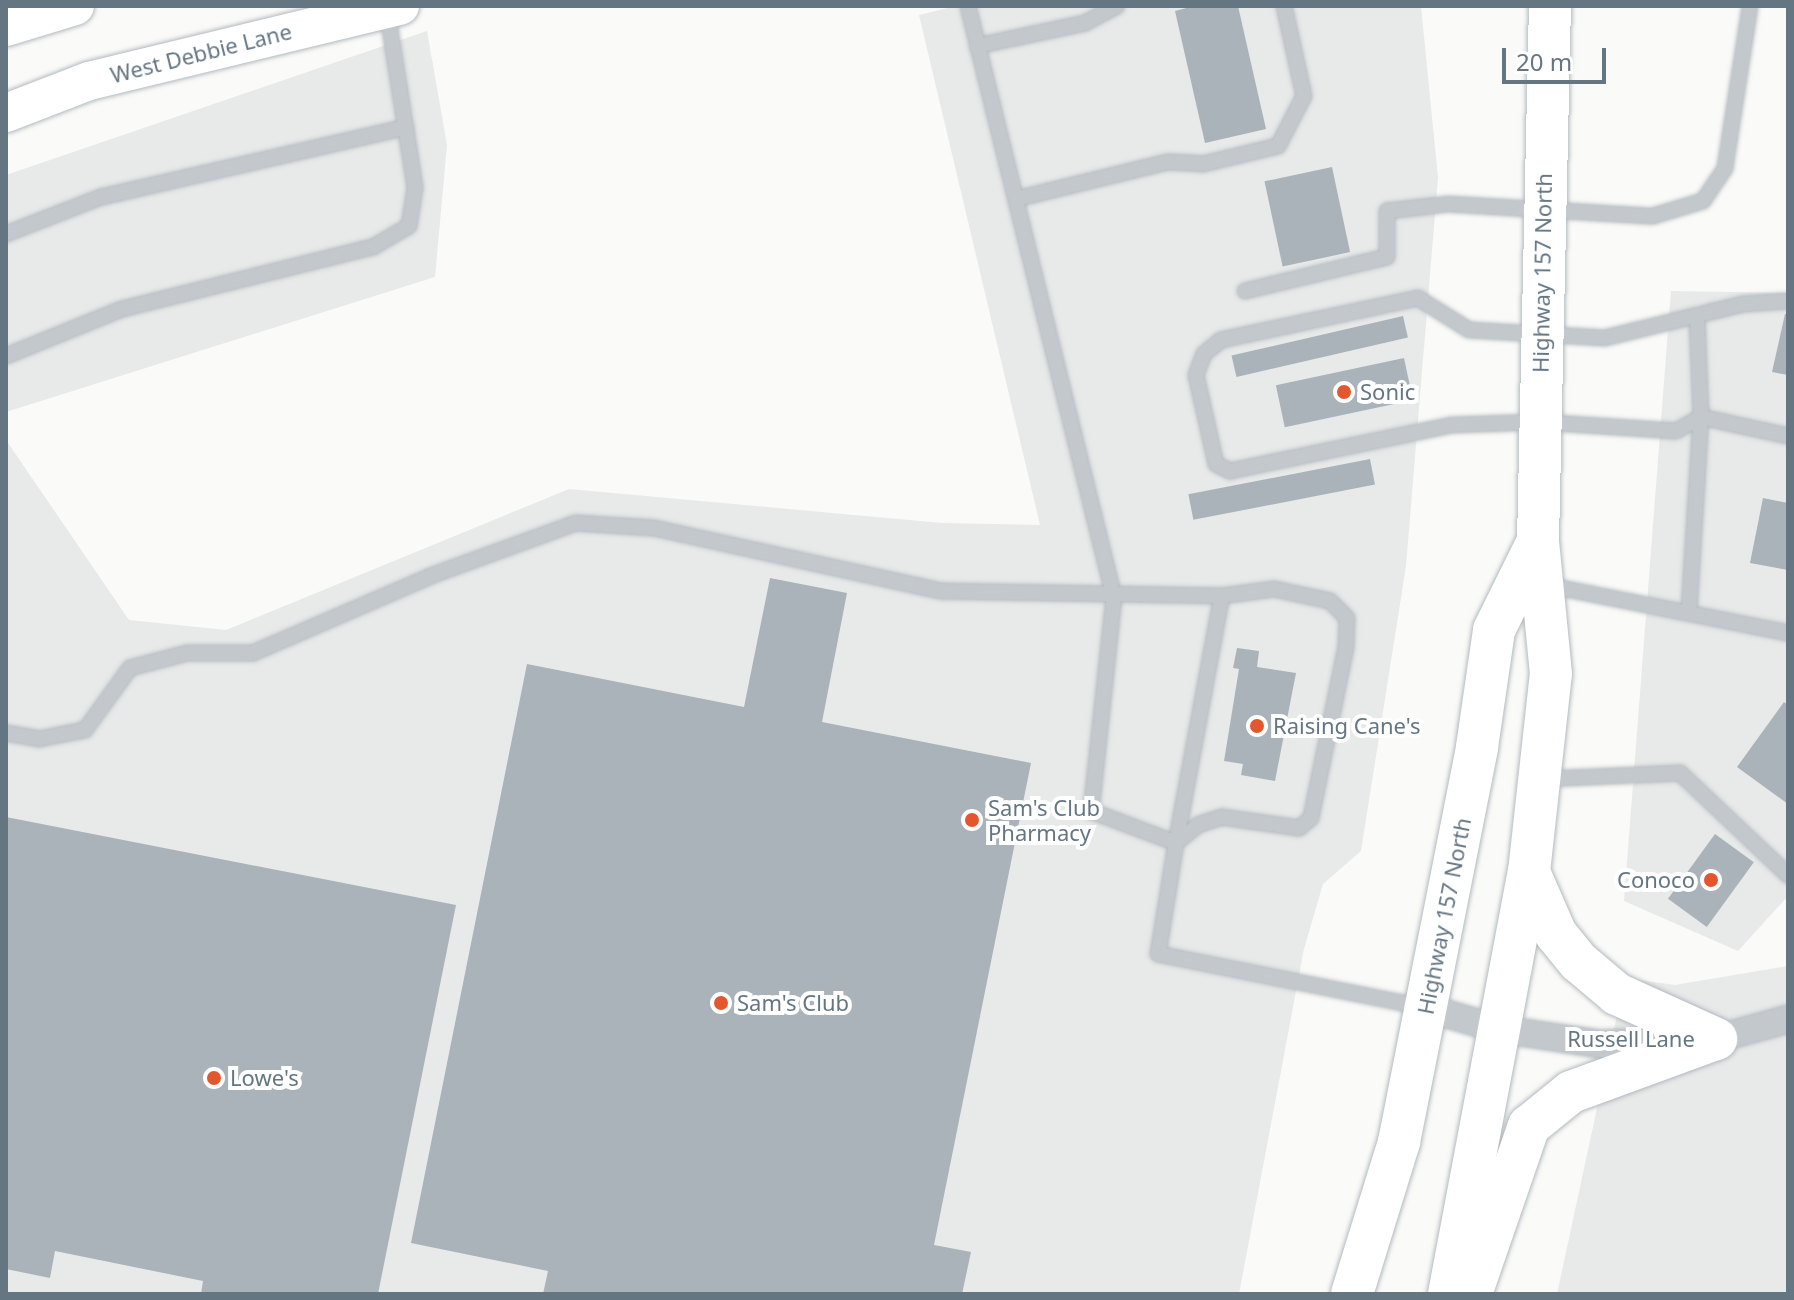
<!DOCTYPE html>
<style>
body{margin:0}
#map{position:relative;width:1794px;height:1300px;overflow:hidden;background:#fafaf8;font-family:"Noto Sans",sans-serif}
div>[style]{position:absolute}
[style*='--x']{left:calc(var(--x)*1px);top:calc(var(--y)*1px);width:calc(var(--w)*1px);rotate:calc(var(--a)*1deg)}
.built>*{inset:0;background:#e8e9e9}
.building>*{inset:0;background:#aab3b9;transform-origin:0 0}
.roads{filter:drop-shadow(0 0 2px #b3babf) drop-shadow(0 0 2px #b3babf)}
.service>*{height:14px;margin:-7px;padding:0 7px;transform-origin:7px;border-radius:7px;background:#c3c8cc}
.minor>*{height:26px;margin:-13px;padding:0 13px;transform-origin:13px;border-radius:13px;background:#c3c8cc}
.secondary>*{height:38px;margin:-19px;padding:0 19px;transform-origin:19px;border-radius:19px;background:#fff}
.primary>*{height:42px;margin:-21px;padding:0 21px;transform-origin:21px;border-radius:21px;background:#fff}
.dots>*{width:22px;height:22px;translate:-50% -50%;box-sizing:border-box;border:4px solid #fff;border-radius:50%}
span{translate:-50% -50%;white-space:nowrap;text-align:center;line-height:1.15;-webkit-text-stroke:8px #fff;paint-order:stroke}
.street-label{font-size:22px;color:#657683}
.poi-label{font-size:22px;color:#657683}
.left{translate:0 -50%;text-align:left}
.right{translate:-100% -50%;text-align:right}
.frame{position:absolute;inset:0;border:8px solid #657683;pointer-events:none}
.scale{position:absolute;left:1502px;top:48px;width:104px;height:36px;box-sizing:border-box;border:4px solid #657683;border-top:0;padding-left:10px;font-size:24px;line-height:28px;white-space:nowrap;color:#657683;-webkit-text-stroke:6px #fff;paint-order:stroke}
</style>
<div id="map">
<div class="built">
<i style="clip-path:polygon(956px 6px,1421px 6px,1438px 178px,1406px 566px,1361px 851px,1323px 884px,1304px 949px,1239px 1294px,6px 1294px,6px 440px,129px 620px,226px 630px,569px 489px,942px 523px,1040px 525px,919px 15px)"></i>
<i style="clip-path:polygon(427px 31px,447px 145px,435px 277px,6px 412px,6px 175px)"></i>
<i style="clip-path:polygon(1671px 291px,1788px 293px,1788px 896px,1738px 951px,1624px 901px)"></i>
<i style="clip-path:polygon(1788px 966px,1788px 1294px,1557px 1294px,1625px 978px,1675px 985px)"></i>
</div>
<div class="building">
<i style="clip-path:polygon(1194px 6px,1238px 6px,1266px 129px,1205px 143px,1175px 11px)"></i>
<i style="left:1332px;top:167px;width:87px;height:69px;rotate:78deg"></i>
<i style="clip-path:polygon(1785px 314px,1788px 314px,1788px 375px,1772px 372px)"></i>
<i style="left:1403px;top:316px;width:22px;height:176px;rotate:77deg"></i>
<i style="left:1404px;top:358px;width:43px;height:131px;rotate:78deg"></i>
<i style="left:1370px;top:459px;width:26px;height:185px;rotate:79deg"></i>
<i style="clip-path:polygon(1763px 498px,1788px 503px,1788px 570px,1750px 563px)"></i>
<i style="clip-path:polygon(770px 578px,847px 593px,822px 722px,1031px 763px,934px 1245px,971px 1252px,962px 1294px,543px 1294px,548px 1271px,411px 1243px,527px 664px,744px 707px)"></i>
<i style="clip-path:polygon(1237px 648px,1259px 651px,1257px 667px,1296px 673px,1275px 781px,1241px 775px,1243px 764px,1224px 761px,1239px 669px,1233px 668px)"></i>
<i style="clip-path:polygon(1784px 702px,1788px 705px,1788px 804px,1737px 767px)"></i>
<i style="clip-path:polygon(6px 817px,456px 905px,378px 1294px,201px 1294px,203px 1281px,55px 1251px,50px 1278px,6px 1269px)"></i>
<i style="left:1715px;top:834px;width:48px;height:80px;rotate:36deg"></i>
</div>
<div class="roads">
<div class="service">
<i style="--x:968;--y:6;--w:609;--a:76.12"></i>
<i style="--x:1114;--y:597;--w:215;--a:96.1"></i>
<i style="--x:1091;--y:811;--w:91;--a:20.6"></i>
<i style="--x:1176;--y:843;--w:112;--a:99.2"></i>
<i style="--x:1158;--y:954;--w:270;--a:11.3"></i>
<i style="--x:977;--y:46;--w:110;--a:-12"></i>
<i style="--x:1085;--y:23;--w:36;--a:-28"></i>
<i style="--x:1016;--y:199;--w:156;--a:-13.7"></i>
<i style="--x:1168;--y:162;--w:35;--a:3"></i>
<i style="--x:1203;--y:164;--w:77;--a:-13.5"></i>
<i style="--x:1278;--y:146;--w:56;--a:-62.5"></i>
<i style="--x:1304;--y:96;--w:92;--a:-102.5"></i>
<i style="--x:6;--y:234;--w:102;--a:-21.3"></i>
<i style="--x:101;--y:197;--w:313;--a:-12.9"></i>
<i style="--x:1245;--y:291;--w:146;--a:-13.5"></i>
<i style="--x:1387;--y:257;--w:46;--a:-90"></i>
<i style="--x:1387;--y:211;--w:61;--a:-6.5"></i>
<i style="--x:1448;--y:204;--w:205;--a:3.4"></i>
<i style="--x:1653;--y:216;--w:52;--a:-16.7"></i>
<i style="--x:1703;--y:201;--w:40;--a:-56"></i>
<i style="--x:1725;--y:168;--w:164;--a:-81.2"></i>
<i style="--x:1788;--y:301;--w:45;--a:176.2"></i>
<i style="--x:1743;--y:304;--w:142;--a:166.2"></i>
<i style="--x:1605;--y:338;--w:136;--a:-176.6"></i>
<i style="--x:1469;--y:330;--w:60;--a:-147.9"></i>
<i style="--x:1418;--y:298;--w:201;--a:168"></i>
<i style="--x:1221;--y:340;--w:22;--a:141"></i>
<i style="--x:1204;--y:354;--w:22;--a:111"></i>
<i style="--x:1196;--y:375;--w:91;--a:77.3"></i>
<i style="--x:1216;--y:464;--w:16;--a:27"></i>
<i style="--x:1230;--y:471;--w:227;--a:-11.7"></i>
<i style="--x:1452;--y:425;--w:87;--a:-2"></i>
<i style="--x:1539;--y:422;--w:137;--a:3.8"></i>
<i style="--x:1676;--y:431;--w:29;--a:-29"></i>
<i style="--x:1701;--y:417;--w:89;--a:12.3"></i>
<i style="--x:6;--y:356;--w:125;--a:-22.1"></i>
<i style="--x:122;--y:309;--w:259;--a:-13.9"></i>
<i style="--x:373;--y:247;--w:42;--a:-30.3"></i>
<i style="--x:409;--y:226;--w:39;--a:-81"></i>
<i style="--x:415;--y:187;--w:179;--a:-99"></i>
<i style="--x:1546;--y:585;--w:247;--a:11.2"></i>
<i style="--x:1274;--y:589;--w:57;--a:12.1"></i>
<i style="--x:1330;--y:601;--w:24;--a:45"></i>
<i style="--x:1347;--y:618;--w:29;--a:92"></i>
<i style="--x:1346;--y:647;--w:175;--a:101.6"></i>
<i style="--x:1311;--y:818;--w:16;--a:140"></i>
<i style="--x:1299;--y:828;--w:78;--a:-171.9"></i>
<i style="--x:1222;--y:817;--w:25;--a:162"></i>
<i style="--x:1198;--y:825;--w:28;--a:141"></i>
<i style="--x:1176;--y:843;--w:251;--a:-79.5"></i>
<i style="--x:1222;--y:596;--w:52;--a:-7.7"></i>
<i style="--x:1689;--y:612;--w:195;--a:-86.5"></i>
<i style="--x:1701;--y:417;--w:98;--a:-92.3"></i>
<i style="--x:6;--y:733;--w:34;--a:10"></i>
<i style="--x:39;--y:739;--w:47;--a:-11.1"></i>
<i style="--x:85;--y:730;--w:77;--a:-54"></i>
<i style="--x:130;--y:668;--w:59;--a:-14.7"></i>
<i style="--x:187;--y:653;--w:66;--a:0"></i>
<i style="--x:253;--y:653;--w:196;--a:-23.4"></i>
<i style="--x:433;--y:575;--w:152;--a:-20"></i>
<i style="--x:576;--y:523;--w:78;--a:3.7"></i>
<i style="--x:654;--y:528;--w:294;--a:12.4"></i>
<i style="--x:941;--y:591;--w:281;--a:1"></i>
<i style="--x:1545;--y:779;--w:135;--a:-2.5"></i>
<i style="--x:1680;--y:773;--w:149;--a:43.4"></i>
</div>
<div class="minor">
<i style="--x:1427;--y:1008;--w:74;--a:16.5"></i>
<i style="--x:1498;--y:1029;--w:104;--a:8.3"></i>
<i style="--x:1601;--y:1044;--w:115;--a:-2.5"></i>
<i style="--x:1716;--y:1039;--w:75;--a:-15.5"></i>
</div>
<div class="secondary">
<i style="--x:6;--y:27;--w:72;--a:-16.9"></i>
<i style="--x:6;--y:113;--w:89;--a:-21.1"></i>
<i style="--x:89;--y:81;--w:320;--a:-13.6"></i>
</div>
<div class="primary">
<i style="--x:1529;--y:872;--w:68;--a:66.5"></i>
<i style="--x:1556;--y:934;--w:36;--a:51"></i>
<i style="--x:1579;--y:962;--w:50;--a:40.1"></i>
<i style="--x:1617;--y:994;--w:109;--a:24.4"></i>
<i style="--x:1352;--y:1294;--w:159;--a:-72.8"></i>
<i style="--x:1399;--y:1142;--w:403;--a:-78.8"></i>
<i style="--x:1477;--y:747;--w:118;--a:-81.7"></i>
<i style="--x:1494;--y:630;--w:99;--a:-63.7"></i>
<i style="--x:1449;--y:1294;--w:430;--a:-79.3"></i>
<i style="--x:1529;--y:872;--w:199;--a:-83.7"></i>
<i style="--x:1551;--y:674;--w:134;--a:-95.6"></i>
<i style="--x:1538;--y:541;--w:535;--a:-88.72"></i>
<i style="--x:1471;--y:1294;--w:178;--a:-71"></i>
<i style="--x:1529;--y:1126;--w:54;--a:-39"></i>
<i style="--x:1571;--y:1092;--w:154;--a:-20.1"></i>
</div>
</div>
<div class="dots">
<i style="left:1344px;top:392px;background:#e4572e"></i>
<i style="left:1257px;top:726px;background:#e4572e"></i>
<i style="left:972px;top:820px;background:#e4572e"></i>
<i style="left:1711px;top:880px;background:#e4572e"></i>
<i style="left:721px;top:1003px;background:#e4572e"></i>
<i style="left:214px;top:1078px;background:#e4572e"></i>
</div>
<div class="street-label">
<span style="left:201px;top:53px;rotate:-14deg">West Debbie Lane</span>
<span style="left:1542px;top:273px;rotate:-89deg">Highway 157 North</span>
<span style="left:1444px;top:916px;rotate:-79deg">Highway 157 North</span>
<span style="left:1631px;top:1039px">Russell Lane</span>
</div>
<div class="poi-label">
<span class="left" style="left:1360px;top:392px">Sonic</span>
<span class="left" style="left:1273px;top:726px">Raising Cane's</span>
<span class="left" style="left:988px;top:820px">Sam's Club<br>Pharmacy</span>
<span class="right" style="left:1695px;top:880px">Conoco</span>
<span class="left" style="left:737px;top:1003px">Sam's Club</span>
<span class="left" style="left:230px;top:1078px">Lowe's</span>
</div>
<div class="frame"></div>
<div class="scale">20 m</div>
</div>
